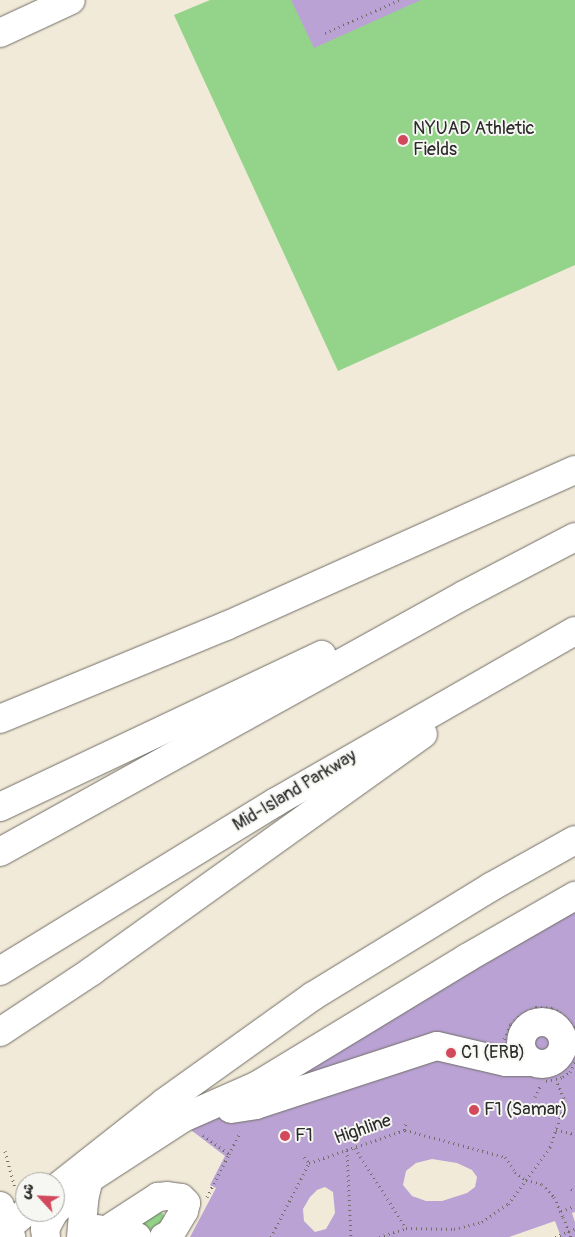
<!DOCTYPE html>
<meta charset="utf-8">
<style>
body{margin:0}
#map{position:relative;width:575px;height:1237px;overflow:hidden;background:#f2ead8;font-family:Pangolin,"Playpen Sans Arabic",sans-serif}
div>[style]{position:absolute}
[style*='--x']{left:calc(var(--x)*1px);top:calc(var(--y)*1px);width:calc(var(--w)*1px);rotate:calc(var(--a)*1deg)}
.green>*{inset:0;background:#94d48a}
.building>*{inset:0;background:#baa3d4}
.path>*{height:3px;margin-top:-1.5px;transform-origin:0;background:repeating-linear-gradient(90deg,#716e68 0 1px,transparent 0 5px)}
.roads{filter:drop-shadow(0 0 1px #716e68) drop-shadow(0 0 1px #716e68)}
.minor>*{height:28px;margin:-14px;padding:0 14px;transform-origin:14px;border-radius:14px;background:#fff}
.minor>.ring{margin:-14px;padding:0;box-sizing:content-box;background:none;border:28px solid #fff;border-radius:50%}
.highway>*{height:28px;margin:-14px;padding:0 14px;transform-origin:14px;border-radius:14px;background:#fff}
.path-bridge>*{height:3px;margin-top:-1.5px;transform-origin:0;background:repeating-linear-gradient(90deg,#716e68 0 1px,transparent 0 5px)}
.dots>*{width:14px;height:14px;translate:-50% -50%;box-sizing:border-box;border:2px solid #f6f6f2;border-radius:50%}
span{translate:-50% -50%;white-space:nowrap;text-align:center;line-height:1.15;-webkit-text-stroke:4px #f6f6f2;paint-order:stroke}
.poi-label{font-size:18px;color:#2b2b2b}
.left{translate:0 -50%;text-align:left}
.street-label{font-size:18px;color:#2b2b2b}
.north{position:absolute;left:15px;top:1172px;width:50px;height:50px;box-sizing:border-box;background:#f6f6f2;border:1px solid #a5a5a2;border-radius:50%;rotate:295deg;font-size:14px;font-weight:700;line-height:20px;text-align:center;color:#2b2b2b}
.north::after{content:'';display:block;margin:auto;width:18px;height:22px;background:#d1495b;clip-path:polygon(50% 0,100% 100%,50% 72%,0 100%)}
</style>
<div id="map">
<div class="green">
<i style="clip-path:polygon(210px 0,575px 0,575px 265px,338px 371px,174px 15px)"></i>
<i style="clip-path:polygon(160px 1211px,166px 1217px,156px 1231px,134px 1224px)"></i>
</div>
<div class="building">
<i style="clip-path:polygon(291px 0,421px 0,314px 48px)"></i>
<i style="clip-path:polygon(evenodd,575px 909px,575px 1212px,572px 1213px,575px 1222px,575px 1237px,561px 1237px,555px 1221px,509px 1237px,190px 1237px,216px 1188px,210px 1185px,225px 1156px,187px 1127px,575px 909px,432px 1159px,457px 1163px,472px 1170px,477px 1177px,475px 1187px,467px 1193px,442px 1201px,426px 1201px,412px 1196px,403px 1185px,406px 1171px,416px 1163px,432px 1159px,575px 909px,325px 1187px,333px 1192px,335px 1213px,326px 1229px,315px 1232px,304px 1221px,303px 1209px,310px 1197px,317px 1190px,325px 1187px)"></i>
</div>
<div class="path">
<i style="--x:325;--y:33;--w:81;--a:-24"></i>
<i style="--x:504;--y:1039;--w:17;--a:-65"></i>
<i style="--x:511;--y:1024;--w:10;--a:-45"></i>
<i style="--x:518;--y:1017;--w:21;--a:-29"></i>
<i style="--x:536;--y:1007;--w:16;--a:4"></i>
<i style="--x:552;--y:1008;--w:9;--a:27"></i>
<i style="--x:560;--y:1012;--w:22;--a:47"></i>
<i style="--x:546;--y:1081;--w:17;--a:-13"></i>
<i style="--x:563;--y:1077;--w:9;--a:-36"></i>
<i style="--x:570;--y:1072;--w:11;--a:-63"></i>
<i style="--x:535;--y:1097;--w:14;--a:-65"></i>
<i style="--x:405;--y:1130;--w:9;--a:-84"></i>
<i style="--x:556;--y:1130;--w:19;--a:12"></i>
<i style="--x:203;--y:1135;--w:32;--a:36"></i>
<i style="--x:229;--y:1154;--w:25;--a:-63"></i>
<i style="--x:355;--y:1148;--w:95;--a:57.5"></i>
<i style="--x:347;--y:1150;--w:87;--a:87.4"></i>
<i style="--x:5;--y:1151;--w:38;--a:75"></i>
<i style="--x:304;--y:1157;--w:8;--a:50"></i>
<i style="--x:571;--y:1189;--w:4;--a:27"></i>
<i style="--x:207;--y:1197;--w:48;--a:-62.9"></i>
<i style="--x:561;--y:1211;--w:15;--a:-20"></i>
<i style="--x:271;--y:1237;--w:83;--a:-62.8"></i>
<i style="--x:309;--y:1163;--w:102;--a:-19"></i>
<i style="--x:405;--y:1130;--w:104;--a:15.1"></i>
<i style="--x:505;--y:1157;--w:18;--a:56"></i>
<i style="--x:515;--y:1172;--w:14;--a:36"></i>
<i style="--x:526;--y:1180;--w:16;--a:14"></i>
<i style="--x:542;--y:1184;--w:18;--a:47"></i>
<i style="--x:554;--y:1197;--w:22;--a:66"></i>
<i style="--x:379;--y:1237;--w:28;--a:-18"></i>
<i style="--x:406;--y:1228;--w:48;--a:1.2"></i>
<i style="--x:454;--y:1229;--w:29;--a:-14"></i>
<i style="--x:482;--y:1222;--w:32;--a:-35"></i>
<i style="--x:508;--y:1204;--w:71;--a:-53.6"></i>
<i style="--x:550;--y:1147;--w:36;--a:-71"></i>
<i style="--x:562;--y:1113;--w:15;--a:-82"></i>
<i style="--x:564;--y:1098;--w:20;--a:-114"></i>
<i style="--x:555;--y:1237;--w:22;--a:-22"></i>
</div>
<div class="roads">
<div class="minor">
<i style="--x:0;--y:33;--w:78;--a:-24.9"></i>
<i class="ring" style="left:521px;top:1022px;width:14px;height:14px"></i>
<i style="--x:231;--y:1109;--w:25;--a:-9"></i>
<i style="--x:256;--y:1105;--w:190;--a:-18.1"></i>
<i style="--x:437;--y:1046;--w:71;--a:13.1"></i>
<i style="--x:506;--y:1062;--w:26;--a:0"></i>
<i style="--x:0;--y:1206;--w:33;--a:70"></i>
<i style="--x:55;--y:1211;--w:47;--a:-43.3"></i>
<i style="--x:97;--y:1229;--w:41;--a:11.3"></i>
<i style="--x:107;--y:1230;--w:61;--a:-32.9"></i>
<i style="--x:158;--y:1197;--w:9;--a:-6"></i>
<i style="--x:167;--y:1196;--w:14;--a:8"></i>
<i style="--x:181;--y:1198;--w:7;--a:45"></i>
<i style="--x:186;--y:1203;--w:8;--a:104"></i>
<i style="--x:184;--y:1211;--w:27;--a:121"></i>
<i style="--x:170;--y:1234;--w:7;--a:153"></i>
<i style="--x:46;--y:1237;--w:8;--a:-97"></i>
<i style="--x:45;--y:1229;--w:19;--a:-62"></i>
<i style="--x:81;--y:1237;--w:38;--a:-85"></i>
<i style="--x:84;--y:1199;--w:21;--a:-76"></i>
<i style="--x:89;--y:1179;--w:112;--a:-33"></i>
<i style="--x:183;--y:1118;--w:82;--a:-23.7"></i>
<i style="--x:258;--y:1085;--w:245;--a:-31.3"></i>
<i style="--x:467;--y:958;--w:125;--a:-29.9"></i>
</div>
<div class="highway">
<i style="--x:0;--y:719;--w:244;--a:-22.4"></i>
<i style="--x:226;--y:626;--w:382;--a:-24.1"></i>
<i style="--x:0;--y:807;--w:356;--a:-25.3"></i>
<i style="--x:0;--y:852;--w:530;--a:-28.98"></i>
<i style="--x:464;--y:595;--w:125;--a:-27.6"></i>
<i style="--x:0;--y:971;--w:324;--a:-31.5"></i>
<i style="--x:276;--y:802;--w:344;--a:-29.8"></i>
<i style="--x:0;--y:1032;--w:110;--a:-33.5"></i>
<i style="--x:92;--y:971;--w:407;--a:-35.6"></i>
<i style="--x:55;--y:1189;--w:140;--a:-38.3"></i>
<i style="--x:165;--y:1102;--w:182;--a:-35.6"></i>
<i style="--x:313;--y:996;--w:209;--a:-31.5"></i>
<i style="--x:491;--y:887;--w:96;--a:-29.2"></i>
<i style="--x:8;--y:1227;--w:23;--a:-40"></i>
</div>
</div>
<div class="path-bridge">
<i style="--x:563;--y:1217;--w:22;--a:68"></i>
</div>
<div class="dots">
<i style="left:403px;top:140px;background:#d1495b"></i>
<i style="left:451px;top:1053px;background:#d1495b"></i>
<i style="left:474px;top:1110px;background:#d1495b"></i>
<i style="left:285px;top:1136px;background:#d1495b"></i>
</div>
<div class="poi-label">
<span class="left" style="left:413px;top:140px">NYUAD Athletic<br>Fields</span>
<span class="left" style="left:461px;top:1053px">C1 (ERB)</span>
<span class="left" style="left:484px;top:1110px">F1 (Samar)</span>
<span class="left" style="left:295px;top:1136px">F1</span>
</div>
<div class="street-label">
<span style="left:295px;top:791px;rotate:-31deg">Mid-Island Parkway</span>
<span style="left:363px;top:1130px;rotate:-19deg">Highline</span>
</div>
<div class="north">ش</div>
</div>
